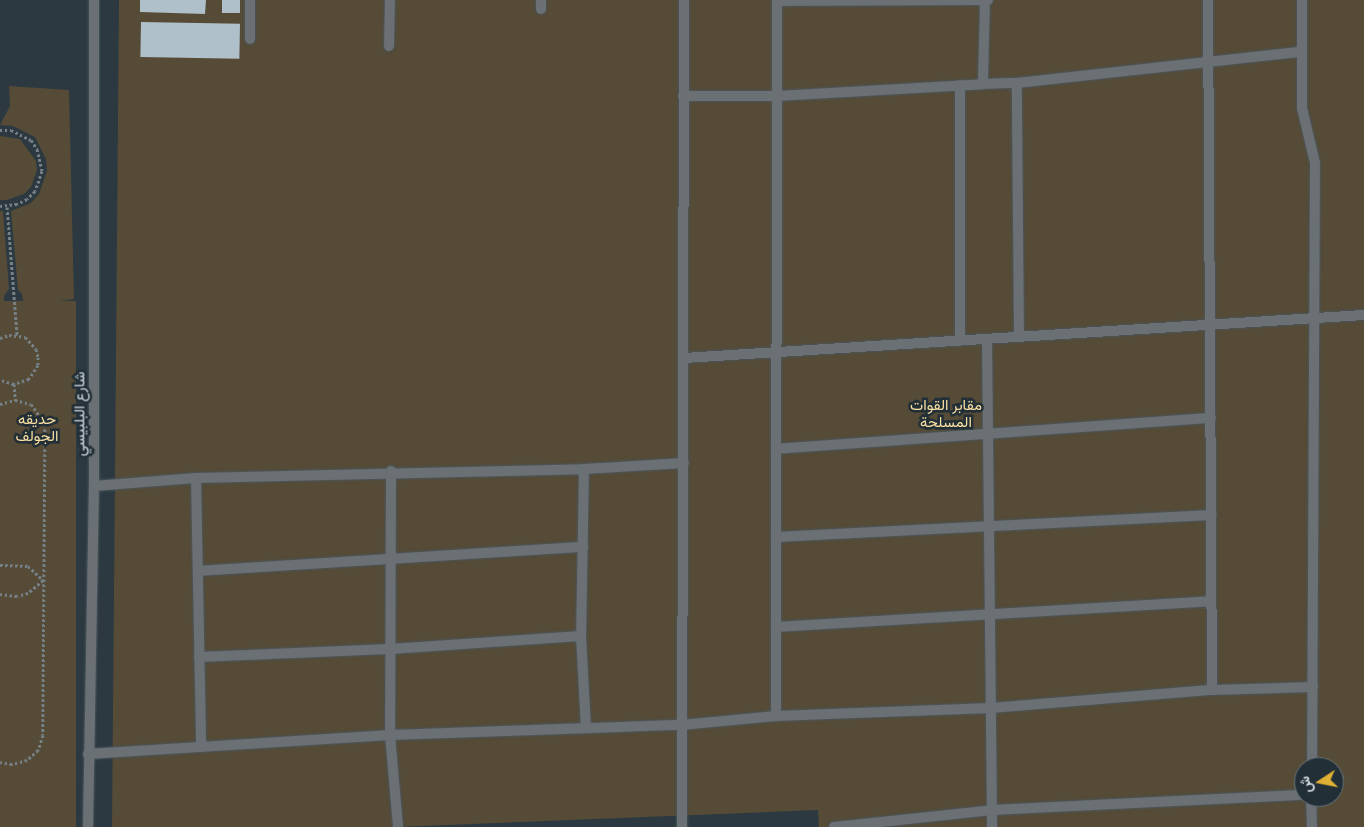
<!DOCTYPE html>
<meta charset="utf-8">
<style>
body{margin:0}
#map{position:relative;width:1364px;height:827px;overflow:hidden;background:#2c3941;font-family:"Golos Text",Vazirmatn,sans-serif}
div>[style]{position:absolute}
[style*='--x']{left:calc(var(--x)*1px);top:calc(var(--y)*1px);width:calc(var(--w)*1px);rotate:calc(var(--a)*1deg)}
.green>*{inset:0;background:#554b36;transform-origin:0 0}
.building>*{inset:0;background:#b0c0ca;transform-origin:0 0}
.path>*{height:3px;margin-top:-1.5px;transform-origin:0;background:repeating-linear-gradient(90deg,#758087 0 2.5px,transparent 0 5px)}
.roads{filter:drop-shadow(0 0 1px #4a565e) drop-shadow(0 0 1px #4a565e)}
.lane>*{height:10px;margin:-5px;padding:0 5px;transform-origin:5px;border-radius:5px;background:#6a7074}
.street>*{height:10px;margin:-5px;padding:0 5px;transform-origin:5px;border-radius:5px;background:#6a7074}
span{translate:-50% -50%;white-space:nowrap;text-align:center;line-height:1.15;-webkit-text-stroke:5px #222f37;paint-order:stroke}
.park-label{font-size:15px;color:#fadfa3}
.street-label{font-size:15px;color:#d3dbe1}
.north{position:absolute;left:1294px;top:757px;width:50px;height:50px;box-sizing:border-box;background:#222f37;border:1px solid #69747b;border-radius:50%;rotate:259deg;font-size:14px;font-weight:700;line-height:20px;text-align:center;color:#d3dbe1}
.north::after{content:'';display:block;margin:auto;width:18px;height:22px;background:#e0b034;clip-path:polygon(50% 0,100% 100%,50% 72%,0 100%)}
</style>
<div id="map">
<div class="green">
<i style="clip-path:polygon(evenodd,119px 0,1364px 0,1364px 827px,819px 827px,818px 810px,396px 827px,112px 827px,119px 0,1304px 767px,1334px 767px,1334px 797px,1304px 797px,1304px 767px)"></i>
<i style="clip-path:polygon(9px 86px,69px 90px,74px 299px,24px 306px,22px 294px,18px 290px,11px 211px,31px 203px,39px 194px,47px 171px,46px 159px,35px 137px,13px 126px,0 125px,10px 106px)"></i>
<i style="clip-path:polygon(0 136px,20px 139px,36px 161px,37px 170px,31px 187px,24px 194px,7px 200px,0 200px)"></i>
<i style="clip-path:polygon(0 211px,3px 211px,9px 289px,4px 296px,5px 308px,0 309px)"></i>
<i style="left:76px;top:301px;width:526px;height:77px;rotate:90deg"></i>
</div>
<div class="building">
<i style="clip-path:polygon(140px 0,206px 0,205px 14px,140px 12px)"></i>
<i style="left:222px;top:0;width:18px;height:13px"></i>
<i style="left:141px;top:22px;width:99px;height:35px;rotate:1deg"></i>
</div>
<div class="path">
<i style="--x:0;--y:130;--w:11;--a:0"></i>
<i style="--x:11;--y:130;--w:22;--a:27"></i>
<i style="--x:31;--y:140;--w:11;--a:56"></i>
<i style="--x:37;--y:149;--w:23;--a:77"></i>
<i style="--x:42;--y:171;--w:21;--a:109"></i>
<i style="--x:35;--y:191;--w:11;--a:135"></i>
<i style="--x:27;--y:199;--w:11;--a:153"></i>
<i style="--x:17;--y:204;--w:17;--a:173"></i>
<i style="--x:7;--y:207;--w:128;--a:85.5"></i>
<i style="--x:0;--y:338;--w:9;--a:-18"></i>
<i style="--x:9;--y:335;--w:16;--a:7"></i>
<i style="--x:25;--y:337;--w:16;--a:47"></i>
<i style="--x:36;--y:349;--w:8;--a:76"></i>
<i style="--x:38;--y:357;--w:8;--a:90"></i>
<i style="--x:38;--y:365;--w:17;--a:123"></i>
<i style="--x:29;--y:379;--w:16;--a:162"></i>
<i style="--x:14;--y:384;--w:15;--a:-164"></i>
<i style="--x:14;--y:384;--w:16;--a:86"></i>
<i style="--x:0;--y:404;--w:16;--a:-15"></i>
<i style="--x:15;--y:400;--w:16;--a:14"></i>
<i style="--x:31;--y:404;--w:24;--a:55"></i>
<i style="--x:45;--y:424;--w:311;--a:90.4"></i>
<i style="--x:43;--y:735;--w:16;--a:108"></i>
<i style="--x:38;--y:750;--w:15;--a:138"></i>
<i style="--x:27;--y:760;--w:16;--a:165"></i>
<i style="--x:12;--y:764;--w:12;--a:-171"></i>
<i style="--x:0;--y:565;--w:28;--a:2"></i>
<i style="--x:28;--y:566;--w:21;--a:43"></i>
<i style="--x:43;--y:580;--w:20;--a:139"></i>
<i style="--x:28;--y:593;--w:11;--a:165"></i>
<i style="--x:17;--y:596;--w:17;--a:-173"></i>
</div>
<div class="roads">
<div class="lane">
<i style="--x:250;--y:0;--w:39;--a:90"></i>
<i style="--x:985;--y:0;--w:84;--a:91.4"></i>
<i style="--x:983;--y:84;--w:34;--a:-2"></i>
<i style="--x:1208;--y:0;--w:690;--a:89.67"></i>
<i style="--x:1302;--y:0;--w:108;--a:90"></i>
<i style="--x:1302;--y:108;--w:57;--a:76.7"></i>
<i style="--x:1315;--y:163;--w:604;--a:90.28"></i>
<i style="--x:777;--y:1;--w:211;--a:-0.3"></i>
<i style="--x:541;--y:9;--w:9;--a:-90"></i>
<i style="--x:389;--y:46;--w:46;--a:-88.8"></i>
<i style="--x:683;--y:96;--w:94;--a:0"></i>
<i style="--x:777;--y:96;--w:206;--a:-3.3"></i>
<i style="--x:1019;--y:337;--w:254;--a:-90.5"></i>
<i style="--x:1017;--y:83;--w:285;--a:-6.3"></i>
<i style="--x:987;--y:339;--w:488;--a:89.4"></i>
<i style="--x:960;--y:340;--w:255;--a:-90"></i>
<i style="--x:684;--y:358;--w:681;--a:-3.62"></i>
<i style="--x:776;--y:449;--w:436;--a:-4.1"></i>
<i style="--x:584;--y:469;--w:167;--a:91"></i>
<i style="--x:581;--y:636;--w:92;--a:86.9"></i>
<i style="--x:391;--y:471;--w:264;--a:90.2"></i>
<i style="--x:390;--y:735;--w:92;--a:85"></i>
<i style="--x:196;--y:478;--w:269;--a:88.9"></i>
<i style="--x:94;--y:486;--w:102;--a:-4.5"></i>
<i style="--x:196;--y:478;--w:388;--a:-1.3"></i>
<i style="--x:584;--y:469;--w:100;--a:-3.4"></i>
<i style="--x:776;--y:537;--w:436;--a:-2.9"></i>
<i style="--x:198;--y:571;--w:386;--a:-3.6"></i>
<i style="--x:776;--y:627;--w:435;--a:-3.4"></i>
<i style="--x:199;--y:657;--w:191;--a:-2.4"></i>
<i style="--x:390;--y:649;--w:191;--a:-3.9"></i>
<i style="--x:776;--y:716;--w:716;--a:-89.92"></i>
<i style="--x:88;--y:754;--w:303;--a:-3.6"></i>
<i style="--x:390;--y:735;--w:291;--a:-2"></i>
<i style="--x:681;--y:725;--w:95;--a:-5.4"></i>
<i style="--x:776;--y:716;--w:215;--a:-2.1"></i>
<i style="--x:991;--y:708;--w:222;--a:-4.7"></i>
<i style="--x:1212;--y:690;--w:101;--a:-1.7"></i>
<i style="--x:1311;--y:797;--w:30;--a:88"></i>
<i style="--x:682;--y:827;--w:827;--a:-89.86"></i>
<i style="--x:834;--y:827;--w:159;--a:-6.1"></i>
<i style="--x:992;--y:810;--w:312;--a:-2.8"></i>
</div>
<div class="street">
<i style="--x:88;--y:827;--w:341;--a:-89"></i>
<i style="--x:94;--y:486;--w:486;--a:-90"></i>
</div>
</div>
<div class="park-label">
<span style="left:946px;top:413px">مقابر القوات<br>المسلحة</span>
<span style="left:37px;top:427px">حديقه<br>الجولف</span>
</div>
<div class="street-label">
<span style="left:79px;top:414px;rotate:-90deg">شارع البلبيسي</span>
</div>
<div class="north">ش</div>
</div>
